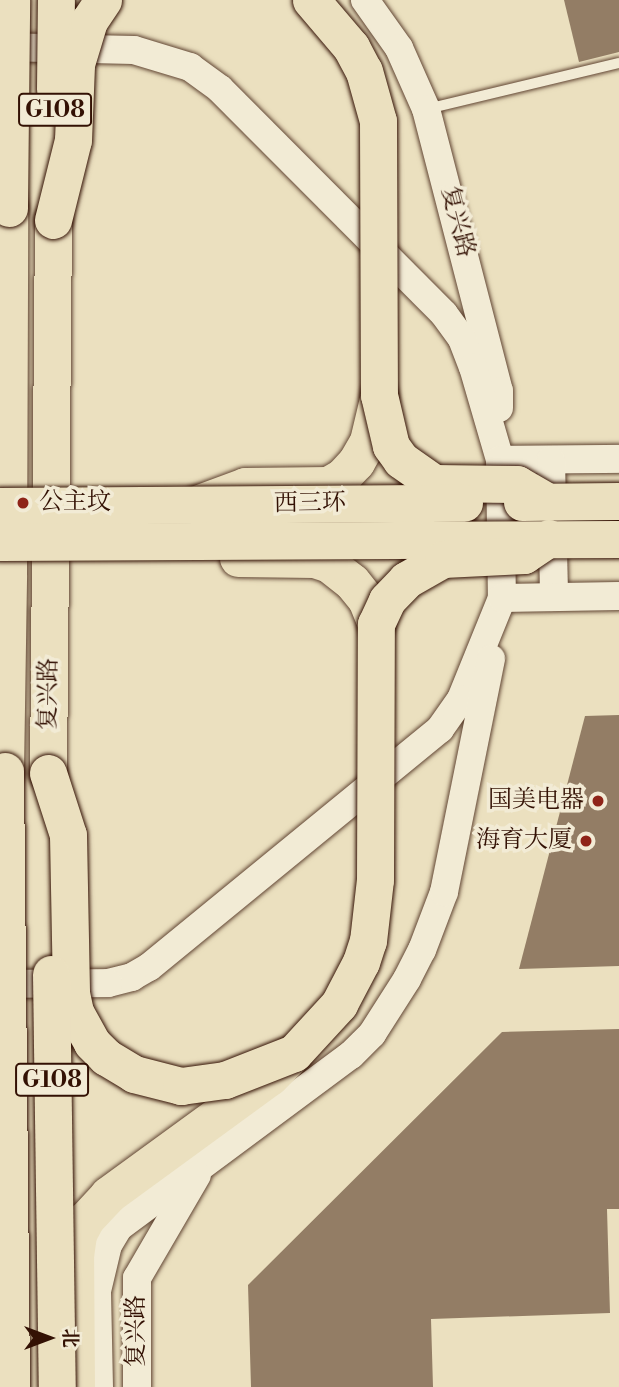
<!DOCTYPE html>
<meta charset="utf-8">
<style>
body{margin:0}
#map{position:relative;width:619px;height:1387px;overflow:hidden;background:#ebe0bf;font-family:"Libre Bodoni","Noto Serif SC",serif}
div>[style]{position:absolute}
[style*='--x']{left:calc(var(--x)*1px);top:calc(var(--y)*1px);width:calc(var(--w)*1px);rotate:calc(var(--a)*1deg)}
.building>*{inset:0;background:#937d65}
.roads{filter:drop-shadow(0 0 2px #614533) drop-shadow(0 0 2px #614533)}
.lane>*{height:10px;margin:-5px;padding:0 5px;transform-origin:5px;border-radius:5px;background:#f2ebd5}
.secondary>*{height:28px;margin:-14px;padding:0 14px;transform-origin:14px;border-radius:14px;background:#f2ebd5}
.highway>*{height:37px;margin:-18.5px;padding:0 18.5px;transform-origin:18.5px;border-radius:18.5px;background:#ebe0bf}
.bridges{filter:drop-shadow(0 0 2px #331104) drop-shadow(0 0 2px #331104)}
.highway-bridge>*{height:37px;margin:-18.5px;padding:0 18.5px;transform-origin:18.5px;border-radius:18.5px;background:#ebe0bf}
.dots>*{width:19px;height:19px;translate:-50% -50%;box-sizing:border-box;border:4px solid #f2ebd5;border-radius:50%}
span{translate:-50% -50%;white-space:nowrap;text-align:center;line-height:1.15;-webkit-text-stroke:7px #f2ebd5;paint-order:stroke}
.shield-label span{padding:2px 5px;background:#f2ebd5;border:2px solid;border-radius:5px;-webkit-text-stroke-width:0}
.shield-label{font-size:23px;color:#331104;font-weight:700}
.street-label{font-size:24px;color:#331104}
.poi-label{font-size:24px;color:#331104}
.left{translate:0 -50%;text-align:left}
.right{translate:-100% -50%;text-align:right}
.north{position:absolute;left:14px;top:1303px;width:70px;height:70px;-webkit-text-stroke:5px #f2ebd5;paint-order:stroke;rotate:90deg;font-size:19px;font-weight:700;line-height:28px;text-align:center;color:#331104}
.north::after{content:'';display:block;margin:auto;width:24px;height:32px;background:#331104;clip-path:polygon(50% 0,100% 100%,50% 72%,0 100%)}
</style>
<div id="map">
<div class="building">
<i style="clip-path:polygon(564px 0,619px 0,619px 52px,579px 62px)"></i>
<i style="clip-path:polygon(619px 715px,619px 966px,519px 969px,585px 716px)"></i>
<i style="clip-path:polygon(619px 1029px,619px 1209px,607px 1209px,610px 1313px,431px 1319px,433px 1387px,251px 1387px,248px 1285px,502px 1032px)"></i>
</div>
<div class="roads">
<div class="lane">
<i style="--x:427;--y:109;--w:197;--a:-13.5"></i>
</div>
<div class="secondary">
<i style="--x:365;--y:0;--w:59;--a:54.7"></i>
<i style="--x:399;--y:48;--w:67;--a:66.1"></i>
<i style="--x:426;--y:109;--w:291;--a:75.5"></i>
<i style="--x:499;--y:391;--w:17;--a:90"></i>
<i style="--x:0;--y:47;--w:134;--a:1.3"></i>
<i style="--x:134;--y:50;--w:59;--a:16.9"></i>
<i style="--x:190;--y:67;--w:37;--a:36"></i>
<i style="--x:220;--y:89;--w:317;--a:45.1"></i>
<i style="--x:444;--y:314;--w:31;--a:54"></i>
<i style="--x:462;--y:339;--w:30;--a:69"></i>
<i style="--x:473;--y:367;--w:97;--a:73.8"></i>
<i style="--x:500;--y:460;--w:138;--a:89.2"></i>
<i style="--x:502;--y:598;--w:109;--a:112.1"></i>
<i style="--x:461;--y:699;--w:37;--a:125"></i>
<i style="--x:440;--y:729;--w:376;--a:140.7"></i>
<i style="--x:149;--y:967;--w:20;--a:150"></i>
<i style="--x:132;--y:977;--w:25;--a:166"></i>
<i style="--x:108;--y:983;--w:108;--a:179.5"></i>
<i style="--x:500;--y:460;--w:119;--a:-0.5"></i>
<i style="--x:551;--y:460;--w:137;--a:88.7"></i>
<i style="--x:502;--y:598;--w:117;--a:-1"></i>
<i style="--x:99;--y:1387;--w:96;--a:-91.2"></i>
<i style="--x:97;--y:1291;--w:47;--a:-76.6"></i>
<i style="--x:108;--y:1245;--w:21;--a:-59"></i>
<i style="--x:119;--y:1227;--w:289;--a:-36.6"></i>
<i style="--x:351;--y:1055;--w:30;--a:-45"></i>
<i style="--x:372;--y:1034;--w:65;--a:-57.5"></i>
<i style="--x:407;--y:979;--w:33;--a:-63"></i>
<i style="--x:422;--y:950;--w:62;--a:-69.2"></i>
<i style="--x:444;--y:892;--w:238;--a:-78.6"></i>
<i style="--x:137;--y:1387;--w:109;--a:-90"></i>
<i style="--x:137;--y:1278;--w:119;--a:-59.8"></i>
</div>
<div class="highway">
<i style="--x:199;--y:503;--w:49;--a:-20.3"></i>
<i style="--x:245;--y:486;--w:83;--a:-0.7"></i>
<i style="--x:328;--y:485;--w:16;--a:-30"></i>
<i style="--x:342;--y:477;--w:21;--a:-47"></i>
<i style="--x:356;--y:462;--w:24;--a:-60"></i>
<i style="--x:368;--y:441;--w:47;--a:-76.6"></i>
<i style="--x:238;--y:558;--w:76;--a:0.8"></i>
<i style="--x:314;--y:559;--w:16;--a:18"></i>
<i style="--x:329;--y:564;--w:29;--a:38"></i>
<i style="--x:352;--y:582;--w:22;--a:51"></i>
<i style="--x:366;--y:599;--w:27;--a:68"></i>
<i style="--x:48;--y:773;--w:553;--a:-89.48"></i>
<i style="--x:0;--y:787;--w:17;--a:-73"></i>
<i style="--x:5;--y:771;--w:196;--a:-89.1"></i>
<i style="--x:8;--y:575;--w:367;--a:-89.8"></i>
<i style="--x:9;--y:208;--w:32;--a:-101"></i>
<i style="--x:76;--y:1387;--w:131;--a:-90.4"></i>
<i style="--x:75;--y:1256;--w:22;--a:-82"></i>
<i style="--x:78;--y:1234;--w:17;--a:-62"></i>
<i style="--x:86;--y:1219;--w:33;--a:-47"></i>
<i style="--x:108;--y:1195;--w:200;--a:-36.1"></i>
<i style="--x:270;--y:1077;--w:30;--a:-45"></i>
</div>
</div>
<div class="bridges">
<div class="highway-bridge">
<i style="--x:311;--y:0;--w:62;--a:49.6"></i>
<i style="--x:351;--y:47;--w:27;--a:62"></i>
<i style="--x:364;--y:71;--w:52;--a:74.4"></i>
<i style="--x:378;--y:121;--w:274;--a:89.8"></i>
<i style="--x:379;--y:395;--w:52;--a:76.8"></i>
<i style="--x:391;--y:446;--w:17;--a:54"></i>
<i style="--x:401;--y:460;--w:40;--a:34.9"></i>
<i style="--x:434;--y:483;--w:83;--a:0.7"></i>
<i style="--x:517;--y:484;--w:36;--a:30"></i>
<i style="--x:55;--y:89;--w:89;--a:-89.4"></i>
<i style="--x:9;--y:208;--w:208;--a:-89.4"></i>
<i style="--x:53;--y:220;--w:82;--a:-76"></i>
<i style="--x:73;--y:140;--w:76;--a:-87.7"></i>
<i style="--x:76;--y:64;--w:45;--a:-73.2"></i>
<i style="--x:89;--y:21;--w:25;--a:-56"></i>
<i style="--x:522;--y:502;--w:97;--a:-0.6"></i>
<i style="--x:0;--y:506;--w:464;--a:-0.4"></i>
<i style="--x:0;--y:542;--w:619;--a:-0.28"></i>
<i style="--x:5;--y:771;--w:616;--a:89.44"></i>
<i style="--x:48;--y:773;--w:65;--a:72.1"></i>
<i style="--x:68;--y:835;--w:158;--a:88.9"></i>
<i style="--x:71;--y:993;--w:19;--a:78"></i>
<i style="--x:75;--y:1012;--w:35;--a:61"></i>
<i style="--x:92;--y:1043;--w:20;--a:45"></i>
<i style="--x:106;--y:1057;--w:33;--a:31"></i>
<i style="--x:134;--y:1074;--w:49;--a:14.3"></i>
<i style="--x:181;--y:1086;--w:44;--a:-7.8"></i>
<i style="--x:225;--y:1080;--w:74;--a:-21.4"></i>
<i style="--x:294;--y:1053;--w:67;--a:-47.4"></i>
<i style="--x:339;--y:1004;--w:47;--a:-62.4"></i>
<i style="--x:361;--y:962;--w:22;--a:-72"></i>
<i style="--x:368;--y:941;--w:61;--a:-83.5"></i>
<i style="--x:375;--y:880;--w:256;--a:-89.8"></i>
<i style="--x:376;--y:624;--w:26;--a:-65"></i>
<i style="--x:387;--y:600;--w:28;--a:-46"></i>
<i style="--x:406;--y:580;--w:43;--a:-29.6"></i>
<i style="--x:443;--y:559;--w:81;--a:-2.8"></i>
<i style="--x:524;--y:555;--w:30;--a:-34"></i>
<i style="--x:51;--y:974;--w:413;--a:89.2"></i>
</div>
</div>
<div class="dots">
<i style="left:23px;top:503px;background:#8f2418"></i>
<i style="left:598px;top:801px;background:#8f2418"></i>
<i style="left:586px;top:841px;background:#8f2418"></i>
</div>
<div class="shield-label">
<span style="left:55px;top:110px">G108</span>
<span style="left:52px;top:1080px">G108</span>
</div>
<div class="street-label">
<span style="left:457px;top:222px;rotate:76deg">复兴路</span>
<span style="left:310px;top:504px;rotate:-1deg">西三环</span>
<span style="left:49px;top:694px;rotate:-89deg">复兴路</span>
<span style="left:137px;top:1331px;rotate:-90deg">复兴路</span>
</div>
<div class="poi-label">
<span class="left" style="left:39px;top:503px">公主坟</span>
<span class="right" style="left:584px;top:801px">国美电器</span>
<span class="right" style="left:572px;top:841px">海育大厦</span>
</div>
<div class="north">北</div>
</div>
